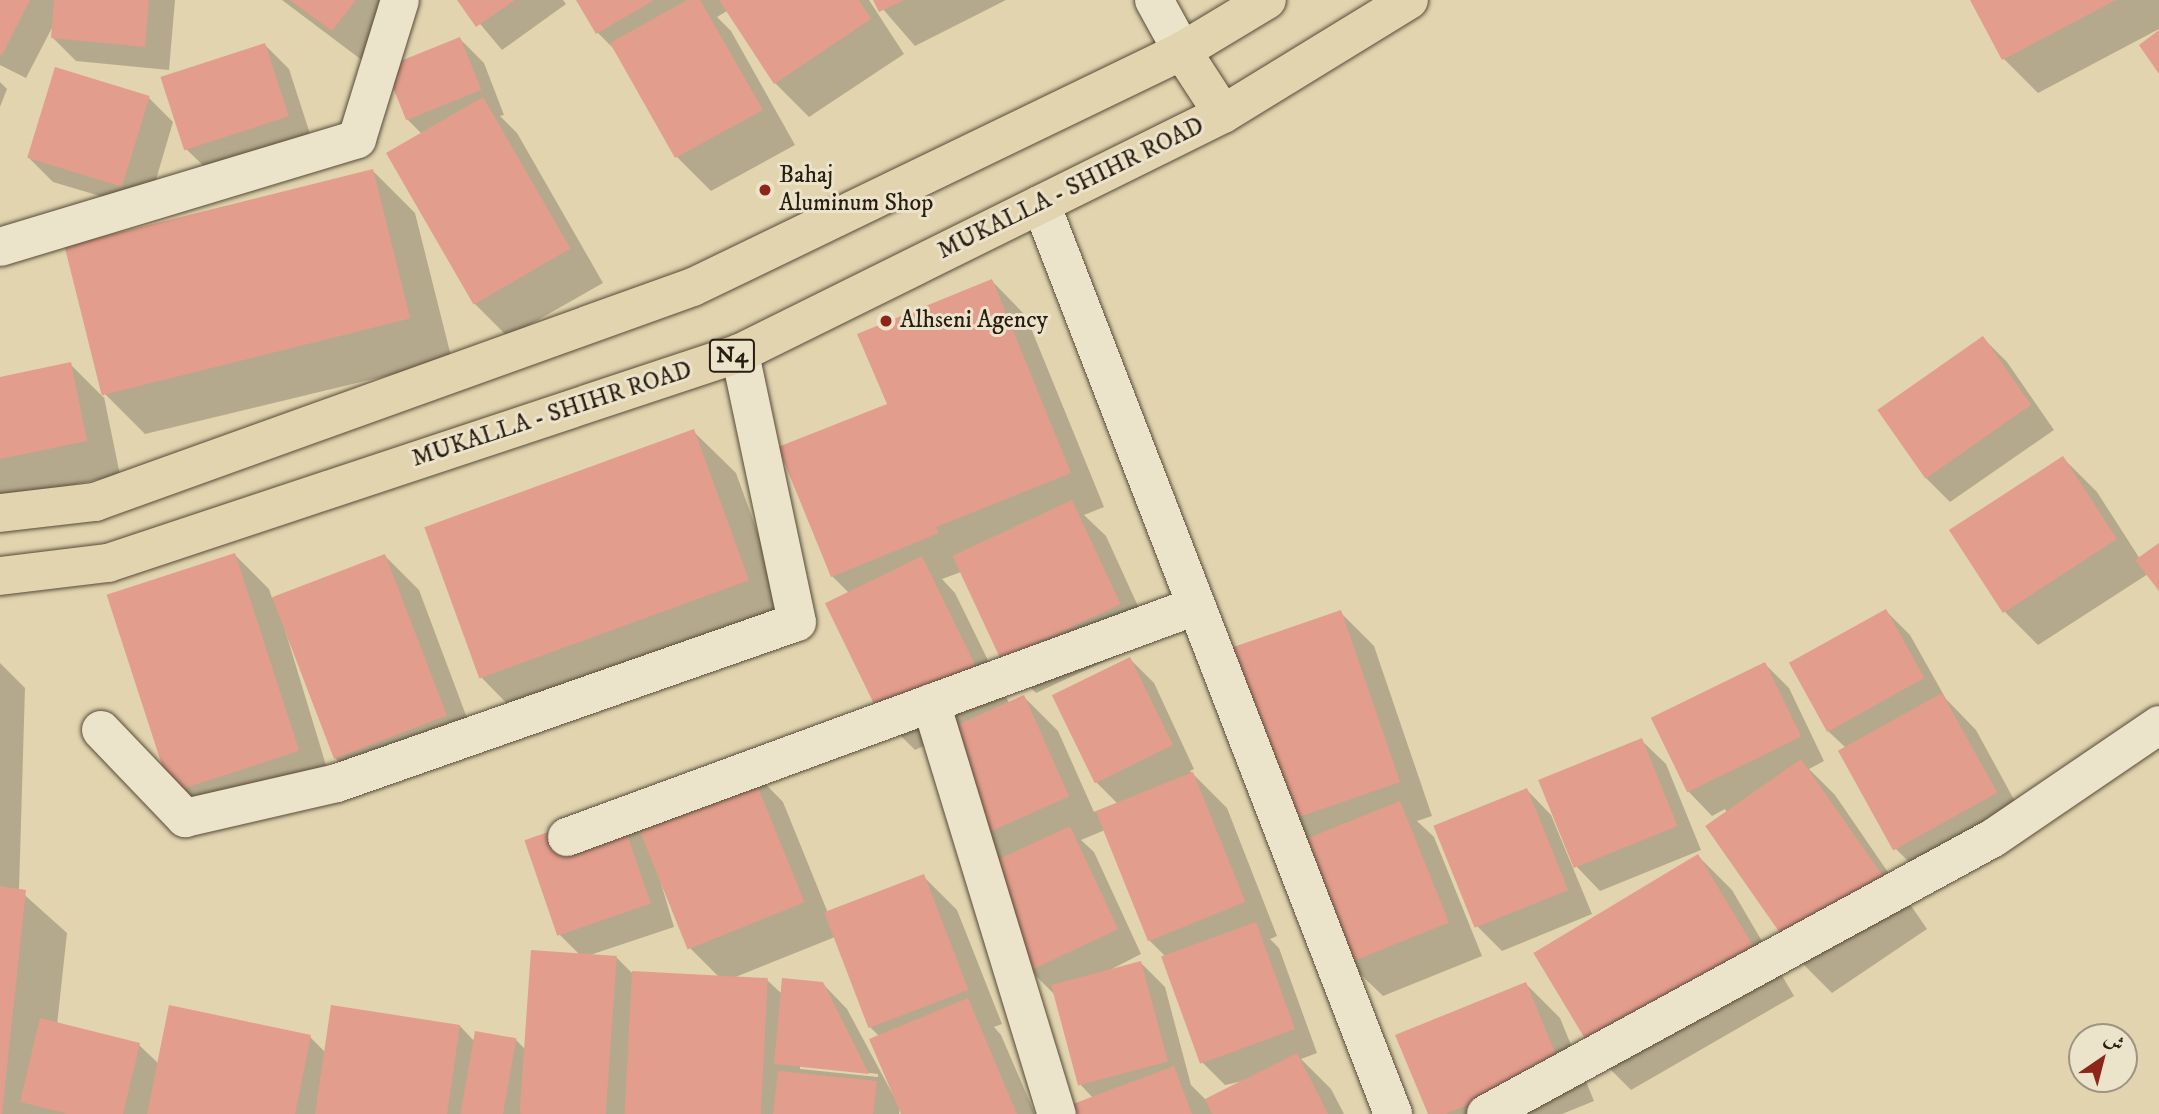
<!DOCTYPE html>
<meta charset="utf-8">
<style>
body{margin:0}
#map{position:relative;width:2159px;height:1114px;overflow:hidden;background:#e1d4af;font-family:"IM FELL DW Pica",Amiri,serif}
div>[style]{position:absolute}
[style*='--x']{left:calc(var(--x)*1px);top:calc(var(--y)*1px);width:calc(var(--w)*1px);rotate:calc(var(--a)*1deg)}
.shadow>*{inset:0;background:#0003}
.building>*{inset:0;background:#e39d8d;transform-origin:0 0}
.roads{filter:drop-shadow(0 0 2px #574b38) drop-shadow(0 0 2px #574b38)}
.minor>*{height:38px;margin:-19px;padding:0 19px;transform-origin:19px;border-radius:19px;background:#ece3cb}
.trunk>*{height:38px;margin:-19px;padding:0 19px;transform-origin:19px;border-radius:19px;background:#e1d4af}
.dots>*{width:19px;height:19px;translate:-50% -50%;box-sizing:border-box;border:4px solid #ece3cb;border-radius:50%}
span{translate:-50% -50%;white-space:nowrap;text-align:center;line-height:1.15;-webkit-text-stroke:6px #ece3cb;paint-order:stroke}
.shield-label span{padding:2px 5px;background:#ece3cb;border:2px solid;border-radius:5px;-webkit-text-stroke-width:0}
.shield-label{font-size:23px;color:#291d11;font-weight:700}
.poi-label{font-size:24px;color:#291d11}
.left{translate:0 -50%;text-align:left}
.street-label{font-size:24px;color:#291d11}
.north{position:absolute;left:2068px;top:1023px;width:70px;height:70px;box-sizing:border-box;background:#ece3cb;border:2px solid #9e9481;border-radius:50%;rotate:35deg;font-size:19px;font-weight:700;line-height:28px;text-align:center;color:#291d11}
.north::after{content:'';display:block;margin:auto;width:24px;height:32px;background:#8f2418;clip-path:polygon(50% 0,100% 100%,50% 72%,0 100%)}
</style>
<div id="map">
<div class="shadow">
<i style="clip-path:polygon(0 0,175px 0,169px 70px,76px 61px,52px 37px,53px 26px,26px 78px,0 65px)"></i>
<i style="clip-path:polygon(282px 0,415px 0,367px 64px)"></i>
<i style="clip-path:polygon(460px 0,563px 0,566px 4px,502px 50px)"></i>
<i style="clip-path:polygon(578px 0,869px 0,904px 54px,809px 117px,775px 83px,727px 11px,717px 17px,731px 31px,795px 145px,711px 191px,677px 157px,619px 54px,598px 33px)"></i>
<i style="clip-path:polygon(875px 0,1006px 0,915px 46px)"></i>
<i style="clip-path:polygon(1972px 0,2159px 0,2159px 29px,2038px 93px,2004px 59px)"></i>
<i style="clip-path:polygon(460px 39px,484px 63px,504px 115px,500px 116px,517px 133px,603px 283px,508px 337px,474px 303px,388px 154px,422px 134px,407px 119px)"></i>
<i style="clip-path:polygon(265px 45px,289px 69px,312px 140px,210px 172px,185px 148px)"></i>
<i style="clip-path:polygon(0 82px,7px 89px,0 107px)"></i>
<i style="clip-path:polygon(149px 98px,173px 122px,147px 210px,53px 182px,29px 158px)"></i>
<i style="clip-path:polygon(373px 171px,415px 213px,452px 360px,145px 434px,103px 392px,120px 475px,0 500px,0 379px,70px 364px,104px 398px,66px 246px)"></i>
<i style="clip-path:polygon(evenodd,992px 281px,1026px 316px,1104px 507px,1084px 515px,1106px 536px,1153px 639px,1036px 693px,1002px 659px,961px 572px,942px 579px,955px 593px,1009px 703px,1024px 697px,1058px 731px,1094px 812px,1117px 803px,1094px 780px,1130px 659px,1154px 683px,1194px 769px,1190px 771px,1227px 808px,1277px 936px,1270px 939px,1279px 948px,1317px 1053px,1301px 1059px,1331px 1089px,1344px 1114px,1078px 1114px,1093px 1098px,1079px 1083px,1055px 995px,1030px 970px,928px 744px,915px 750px,881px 716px,849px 593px,832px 576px,889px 405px,992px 281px,1105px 830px,1148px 939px,1165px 956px,1201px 1061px,1225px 1085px,1247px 1080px,1206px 1100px,1191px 1085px,1165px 987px,1141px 963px,1104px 973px,1141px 954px,1094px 852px,1081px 840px,1105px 830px)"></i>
<i style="clip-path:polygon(1983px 338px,2007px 362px,2054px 430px,1950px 502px,1926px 478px)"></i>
<i style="clip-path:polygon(694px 432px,736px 473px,790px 622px,522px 719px,481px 677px)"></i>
<i style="clip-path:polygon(2063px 458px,2097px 492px,2140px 559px,2159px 545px,2159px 588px,2148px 574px,2038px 645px,2004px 611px)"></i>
<i style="clip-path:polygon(235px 555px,269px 589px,272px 598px,385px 556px,419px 590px,479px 750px,369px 791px,334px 757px,279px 610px,332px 785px,205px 824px,171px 790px)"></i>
<i style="clip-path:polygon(1886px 611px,1910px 635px,1946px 699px,1976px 730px,2029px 827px,1929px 882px,1895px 848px,1846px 748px,1827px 730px)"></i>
<i style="clip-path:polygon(1340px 612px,1374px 646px,1432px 816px,1417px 821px,1434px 837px,1482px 956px,1383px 996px,1348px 962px,1285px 820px)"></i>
<i style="clip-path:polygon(evenodd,0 663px,25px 688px,19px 890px,67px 933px,57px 1025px,139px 1045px,159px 1064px,310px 1037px,326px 1053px,460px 1026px,475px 1042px,515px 1039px,526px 1050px,580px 955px,558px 933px,618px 810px,642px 834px,749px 767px,783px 802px,828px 913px,923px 876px,957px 910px,1002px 1024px,994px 1027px,1001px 1035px,1035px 1114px,903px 1114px,900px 1107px,899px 1114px,0 1114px,0 663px,658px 873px,689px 947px,719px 977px,634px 975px,617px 958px,587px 956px,674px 927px,658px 873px,0 663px,835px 937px,870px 1027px,880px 1037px,899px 1106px,847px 1009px,823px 984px,782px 994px,767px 980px,733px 978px,835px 937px,0 663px,800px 1065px,878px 1074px,878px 1077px,800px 1069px,800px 1065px)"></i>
<i style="clip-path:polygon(1765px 664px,1789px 688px,1824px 761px,1809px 769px,1835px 795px,1927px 929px,1832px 993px,1798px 959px,1725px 809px,1712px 816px,1688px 791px,1652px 718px)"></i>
<i style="clip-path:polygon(1641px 740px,1666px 764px,1701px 850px,1600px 891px,1576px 866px)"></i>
<i style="clip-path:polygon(1527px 790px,1551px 815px,1592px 914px,1502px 951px,1478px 927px,1436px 828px)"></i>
<i style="clip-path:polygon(1698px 856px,1732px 890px,1794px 996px,1631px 1090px,1597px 1056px)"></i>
<i style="clip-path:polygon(1526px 984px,1560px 1018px,1594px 1101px,1562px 1114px,1430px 1114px)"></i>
</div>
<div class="building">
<i style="clip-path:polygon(0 0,30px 0,2px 55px,0 55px)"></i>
<i style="clip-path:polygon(54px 0,149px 0,145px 47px,51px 38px)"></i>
<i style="clip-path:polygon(290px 0,356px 0,332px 31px)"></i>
<i style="clip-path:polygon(457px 0,515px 0,476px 27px)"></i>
<i style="clip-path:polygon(576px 0,654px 0,596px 34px)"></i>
<i style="clip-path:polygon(687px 0,700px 0,763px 110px,675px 158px,610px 43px)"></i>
<i style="clip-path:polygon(719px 0,859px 0,871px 19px,774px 84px)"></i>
<i style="clip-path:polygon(873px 0,904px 0,879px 12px)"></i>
<i style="clip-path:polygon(1970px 0,2116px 0,2002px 60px)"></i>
<i style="clip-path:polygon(2159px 30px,2159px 74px,2139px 45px)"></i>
<i style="left:460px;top:37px;width:57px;height:81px;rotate:68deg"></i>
<i style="left:265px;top:43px;width:77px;height:110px;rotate:72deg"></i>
<i style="left:55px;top:67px;width:99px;height:95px;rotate:17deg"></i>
<i style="left:483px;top:97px;width:175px;height:112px;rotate:60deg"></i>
<i style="left:373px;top:169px;width:154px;height:318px;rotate:76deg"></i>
<i style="clip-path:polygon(992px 279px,1071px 473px,936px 527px,939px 533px,831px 577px,778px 447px,887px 404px,857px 334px)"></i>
<i style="left:1983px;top:336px;width:84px;height:129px;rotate:55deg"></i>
<i style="clip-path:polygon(71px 362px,87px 441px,0 459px,0 377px)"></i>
<i style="left:694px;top:429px;width:161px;height:287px;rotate:70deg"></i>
<i style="left:2063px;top:456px;width:99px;height:136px;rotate:57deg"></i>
<i style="left:1072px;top:500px;width:115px;height:132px;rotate:65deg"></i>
<i style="clip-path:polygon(2159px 543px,2159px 591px,2135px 560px)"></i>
<i style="left:235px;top:553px;width:208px;height:135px;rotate:72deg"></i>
<i style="left:385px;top:554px;width:173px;height:121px;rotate:69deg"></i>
<i style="left:922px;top:556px;width:127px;height:108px;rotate:64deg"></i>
<i style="left:1886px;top:609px;width:79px;height:111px;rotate:61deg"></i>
<i style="left:1341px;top:610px;width:182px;height:123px;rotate:71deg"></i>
<i style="left:1130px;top:657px;width:98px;height:87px;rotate:64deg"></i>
<i style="left:1765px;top:662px;width:83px;height:127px;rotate:64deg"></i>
<i style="left:1942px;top:693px;width:114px;height:119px;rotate:61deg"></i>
<i style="left:1024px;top:695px;width:111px;height:110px;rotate:66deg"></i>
<i style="left:1642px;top:738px;width:95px;height:112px;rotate:68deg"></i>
<i style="left:1801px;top:759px;width:164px;height:117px;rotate:55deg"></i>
<i style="left:749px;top:765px;width:148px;height:126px;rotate:68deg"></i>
<i style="left:1193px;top:772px;width:140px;height:105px;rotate:68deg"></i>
<i style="left:1527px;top:788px;width:110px;height:101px;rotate:68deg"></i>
<i style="left:1400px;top:801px;width:131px;height:111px;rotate:68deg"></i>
<i style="left:618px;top:808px;width:101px;height:99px;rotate:71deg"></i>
<i style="left:1070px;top:826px;width:114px;height:99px;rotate:65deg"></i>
<i style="left:1698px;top:854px;width:125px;height:192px;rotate:59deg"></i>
<i style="left:924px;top:874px;width:124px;height:107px;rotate:69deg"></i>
<i style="clip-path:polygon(0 886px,26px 890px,2px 1114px,0 1114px)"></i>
<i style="left:1256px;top:922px;width:114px;height:101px;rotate:70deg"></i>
<i style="left:531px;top:950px;width:86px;height:164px;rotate:4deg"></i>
<i style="left:1141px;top:961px;width:104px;height:93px;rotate:75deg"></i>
<i style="left:632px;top:971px;width:136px;height:143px;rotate:3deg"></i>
<i style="clip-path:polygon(782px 978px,823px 982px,869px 1074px,774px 1064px)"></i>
<i style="clip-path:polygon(1526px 982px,1561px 1067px,1445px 1114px,1428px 1114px,1395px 1035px)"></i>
<i style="clip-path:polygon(968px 998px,1017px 1114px,901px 1114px,869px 1039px)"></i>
<i style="clip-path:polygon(169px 1005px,311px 1035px,295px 1114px,147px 1114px)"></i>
<i style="clip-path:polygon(331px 1005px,460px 1025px,447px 1114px,315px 1114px)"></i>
<i style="clip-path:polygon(40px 1018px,140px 1043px,123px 1114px,69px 1114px,20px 1102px)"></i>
<i style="left:475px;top:1031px;width:42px;height:84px;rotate:10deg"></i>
<i style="clip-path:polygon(1297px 1053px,1328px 1114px,1212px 1114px,1205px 1099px)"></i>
<i style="clip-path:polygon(1174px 1066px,1192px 1114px,1077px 1114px,1073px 1104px)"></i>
<i style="clip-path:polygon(778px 1071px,877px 1081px,873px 1114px,773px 1114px)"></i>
</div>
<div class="roads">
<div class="minor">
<i style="--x:1154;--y:0;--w:58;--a:61.2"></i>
<i style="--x:1041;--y:204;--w:976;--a:68.85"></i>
<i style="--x:0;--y:247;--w:373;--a:-16.8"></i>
<i style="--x:357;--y:139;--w:145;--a:-72.8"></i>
<i style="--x:931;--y:703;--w:430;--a:73"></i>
<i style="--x:101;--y:730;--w:122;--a:46.3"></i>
<i style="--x:185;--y:818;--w:156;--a:-13"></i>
<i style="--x:337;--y:783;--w:487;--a:-19.3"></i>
<i style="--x:797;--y:622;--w:275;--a:-102"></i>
<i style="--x:567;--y:837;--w:670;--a:-20.17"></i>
<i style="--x:1486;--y:1114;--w:577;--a:-28.56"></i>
<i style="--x:1993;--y:838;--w:201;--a:-34.2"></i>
</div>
<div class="trunk">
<i style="--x:1182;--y:51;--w:75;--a:56.9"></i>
<i style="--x:0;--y:513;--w:96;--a:-6.6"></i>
<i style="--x:95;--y:502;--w:635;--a:-19.78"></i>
<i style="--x:693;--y:287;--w:543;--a:-25.76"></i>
<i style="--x:1182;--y:51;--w:99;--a:-31"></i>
<i style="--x:0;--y:576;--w:109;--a:-6.9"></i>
<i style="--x:108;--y:563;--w:666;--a:-18.38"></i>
<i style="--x:740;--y:353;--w:539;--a:-26.33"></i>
<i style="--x:1223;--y:114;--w:218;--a:-31.5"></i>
</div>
</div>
<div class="dots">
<i style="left:765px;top:190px;background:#8f2418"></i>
<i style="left:886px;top:321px;background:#8f2418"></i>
</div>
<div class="shield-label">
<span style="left:732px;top:356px">N4</span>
</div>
<div class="poi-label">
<span class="left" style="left:779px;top:190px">Bahaj<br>Aluminum Shop</span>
<span class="left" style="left:900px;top:321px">Alhseni Agency</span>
</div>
<div class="street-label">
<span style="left:1071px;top:189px;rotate:-26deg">MUKALLA - SHIHR ROAD</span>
<span style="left:552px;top:415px;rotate:-18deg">MUKALLA - SHIHR ROAD</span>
</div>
<div class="north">ش</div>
</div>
